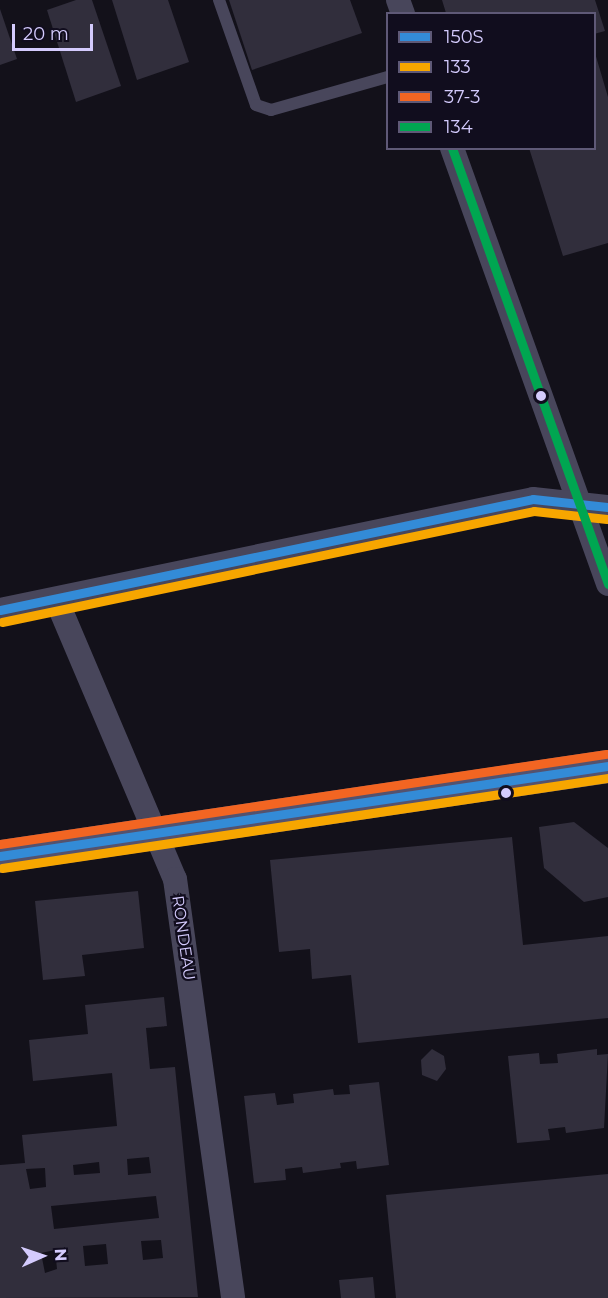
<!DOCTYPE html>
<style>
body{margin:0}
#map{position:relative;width:608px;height:1298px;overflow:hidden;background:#13111a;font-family:Montserrat,sans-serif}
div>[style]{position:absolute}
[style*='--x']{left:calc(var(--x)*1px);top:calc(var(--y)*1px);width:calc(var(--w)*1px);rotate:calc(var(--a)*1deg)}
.building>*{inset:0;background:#312e3c}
.service>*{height:12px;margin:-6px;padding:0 6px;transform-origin:6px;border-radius:6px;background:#48465b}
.minor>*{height:24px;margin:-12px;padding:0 12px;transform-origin:12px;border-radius:12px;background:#48465b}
.secondary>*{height:33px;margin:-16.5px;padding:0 16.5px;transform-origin:16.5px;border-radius:16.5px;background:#54526e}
.bus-1>*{height:9px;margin:-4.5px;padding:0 4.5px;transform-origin:4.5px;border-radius:4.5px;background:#338bd7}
.bus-2>*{height:9px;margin:-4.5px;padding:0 4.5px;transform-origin:4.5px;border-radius:4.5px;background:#f7a600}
.bus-3>*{height:9px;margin:-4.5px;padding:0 4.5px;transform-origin:4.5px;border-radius:4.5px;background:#f26522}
.bus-4>*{height:9px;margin:-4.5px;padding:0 4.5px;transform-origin:4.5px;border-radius:4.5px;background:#00a651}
.dots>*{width:16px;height:16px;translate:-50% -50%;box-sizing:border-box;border:3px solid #110d1e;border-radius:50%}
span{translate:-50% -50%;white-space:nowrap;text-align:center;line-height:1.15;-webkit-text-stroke:4.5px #110d1e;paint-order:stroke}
.street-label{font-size:16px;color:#d4cbfd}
.legend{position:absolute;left:386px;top:12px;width:210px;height:138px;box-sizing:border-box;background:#110d1e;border:2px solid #5f5977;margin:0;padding:8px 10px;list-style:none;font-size:18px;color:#d4cbfd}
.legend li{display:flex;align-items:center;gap:12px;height:30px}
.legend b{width:30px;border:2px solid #5f5977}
.north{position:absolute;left:12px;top:1226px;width:60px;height:60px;-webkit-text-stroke:4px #110d1e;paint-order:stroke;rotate:87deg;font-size:16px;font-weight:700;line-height:24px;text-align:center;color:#d4cbfd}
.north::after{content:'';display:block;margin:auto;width:21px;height:27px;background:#d4cbfd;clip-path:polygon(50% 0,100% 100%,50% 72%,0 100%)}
.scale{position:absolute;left:12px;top:24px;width:81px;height:27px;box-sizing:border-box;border:3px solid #d4cbfd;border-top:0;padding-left:8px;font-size:18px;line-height:21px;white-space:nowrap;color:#d4cbfd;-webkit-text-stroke:4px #110d1e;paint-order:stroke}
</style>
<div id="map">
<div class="building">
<i style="clip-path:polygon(76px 0,92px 0,121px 86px,76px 102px,47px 10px)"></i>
<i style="clip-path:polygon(112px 0,168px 0,189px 62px,137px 80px)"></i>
<i style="clip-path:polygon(229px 0,350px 0,362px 33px,252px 70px)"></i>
<i style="clip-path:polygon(442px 0,595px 0,605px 31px,594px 34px,594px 14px,446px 13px)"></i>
<i style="clip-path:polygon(0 9px,17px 59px,0 65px)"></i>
<i style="clip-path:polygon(595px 53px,608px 97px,608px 243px,563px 256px,529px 148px,594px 148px)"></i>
<i style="clip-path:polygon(574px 822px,608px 848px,608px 897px,584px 902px,544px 868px,539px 827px)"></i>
<i style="clip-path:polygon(512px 837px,523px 945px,608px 936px,608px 1018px,358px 1043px,351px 975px,312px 979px,310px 949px,279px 952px,270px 860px)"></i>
<i style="clip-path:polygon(138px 891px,144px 948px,82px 955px,85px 976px,43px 980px,35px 901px)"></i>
<i style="clip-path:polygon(evenodd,164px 997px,167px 1026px,146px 1028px,150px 1069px,175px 1067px,198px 1297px,0 1298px,0 1165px,25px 1163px,22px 1135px,117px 1126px,112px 1073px,33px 1081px,29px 1040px,88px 1034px,85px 1005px,164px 997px,149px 1157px,151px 1173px,128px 1175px,127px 1159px,149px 1157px,164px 997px,99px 1162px,100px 1173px,74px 1175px,73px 1165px,99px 1162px,164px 997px,45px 1168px,46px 1187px,30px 1189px,26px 1169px,45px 1168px,164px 997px,156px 1196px,159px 1218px,54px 1229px,51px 1206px,156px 1196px,164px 997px,161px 1240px,163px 1258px,143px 1260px,141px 1241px,161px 1240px,164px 997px,106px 1244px,108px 1264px,85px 1266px,83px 1246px,106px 1244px,164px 997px,55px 1250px,57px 1269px,45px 1273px,41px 1253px,55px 1250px)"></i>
<i style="clip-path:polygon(432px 1049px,444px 1056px,446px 1069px,437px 1081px,422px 1075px,421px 1060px)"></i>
<i style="clip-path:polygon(597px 1049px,597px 1055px,608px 1054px,604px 1128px,566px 1133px,565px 1127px,548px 1129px,550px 1140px,517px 1143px,508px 1056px,539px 1053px,540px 1064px,558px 1063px,557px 1054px)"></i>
<i style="clip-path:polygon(379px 1082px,389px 1165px,357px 1169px,356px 1161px,340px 1163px,341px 1168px,303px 1173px,302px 1167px,285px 1169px,286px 1180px,254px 1183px,244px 1096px,275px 1093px,277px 1105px,294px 1103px,293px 1094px,333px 1089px,334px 1095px,350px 1094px,349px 1085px)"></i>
<i style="clip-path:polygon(608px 1174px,608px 1298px,396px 1298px,386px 1195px)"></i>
<i style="clip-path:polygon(373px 1277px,375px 1298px,341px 1298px,339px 1280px)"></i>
</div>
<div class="service">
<i style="--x:219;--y:0;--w:111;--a:70.6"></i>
<i style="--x:256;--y:105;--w:16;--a:18"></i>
<i style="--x:271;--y:110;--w:122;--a:-15.8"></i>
</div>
<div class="minor">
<i style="--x:398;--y:0;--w:15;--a:70"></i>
<i style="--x:452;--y:148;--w:463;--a:70.3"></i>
<i style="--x:56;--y:599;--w:304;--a:67"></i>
<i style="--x:175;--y:879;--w:423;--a:82.1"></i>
<i style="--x:0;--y:610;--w:544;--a:-11.76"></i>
<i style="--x:533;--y:499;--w:75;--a:6.1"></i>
</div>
<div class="secondary">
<i style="--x:0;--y:856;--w:615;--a:-8.42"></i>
</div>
<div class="bus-1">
<i style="--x:0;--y:610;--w:544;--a:-11.76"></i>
<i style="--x:533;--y:499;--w:75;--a:6.1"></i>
<i style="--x:0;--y:856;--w:615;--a:-8.42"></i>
</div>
<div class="bus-2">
<i style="--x:2;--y:622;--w:543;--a:-11.79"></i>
<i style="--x:534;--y:511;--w:73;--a:6.3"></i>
<i style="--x:2;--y:868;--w:613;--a:-8.45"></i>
</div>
<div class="bus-3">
<i style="--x:0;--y:844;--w:613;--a:-8.45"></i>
</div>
<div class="bus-4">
<i style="--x:452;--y:148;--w:463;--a:70.3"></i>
</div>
<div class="dots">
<i style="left:541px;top:396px;background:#d4cbfd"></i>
<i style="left:506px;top:793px;background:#d4cbfd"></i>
</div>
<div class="street-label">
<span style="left:183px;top:938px;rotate:82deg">RONDEAU</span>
</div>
<ul class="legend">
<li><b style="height:8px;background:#338bd7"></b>150S</li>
<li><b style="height:8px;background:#f7a600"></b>133</li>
<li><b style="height:8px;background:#f26522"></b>37-3</li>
<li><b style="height:8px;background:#00a651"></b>134</li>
</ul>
<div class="north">N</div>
<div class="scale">20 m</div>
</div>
